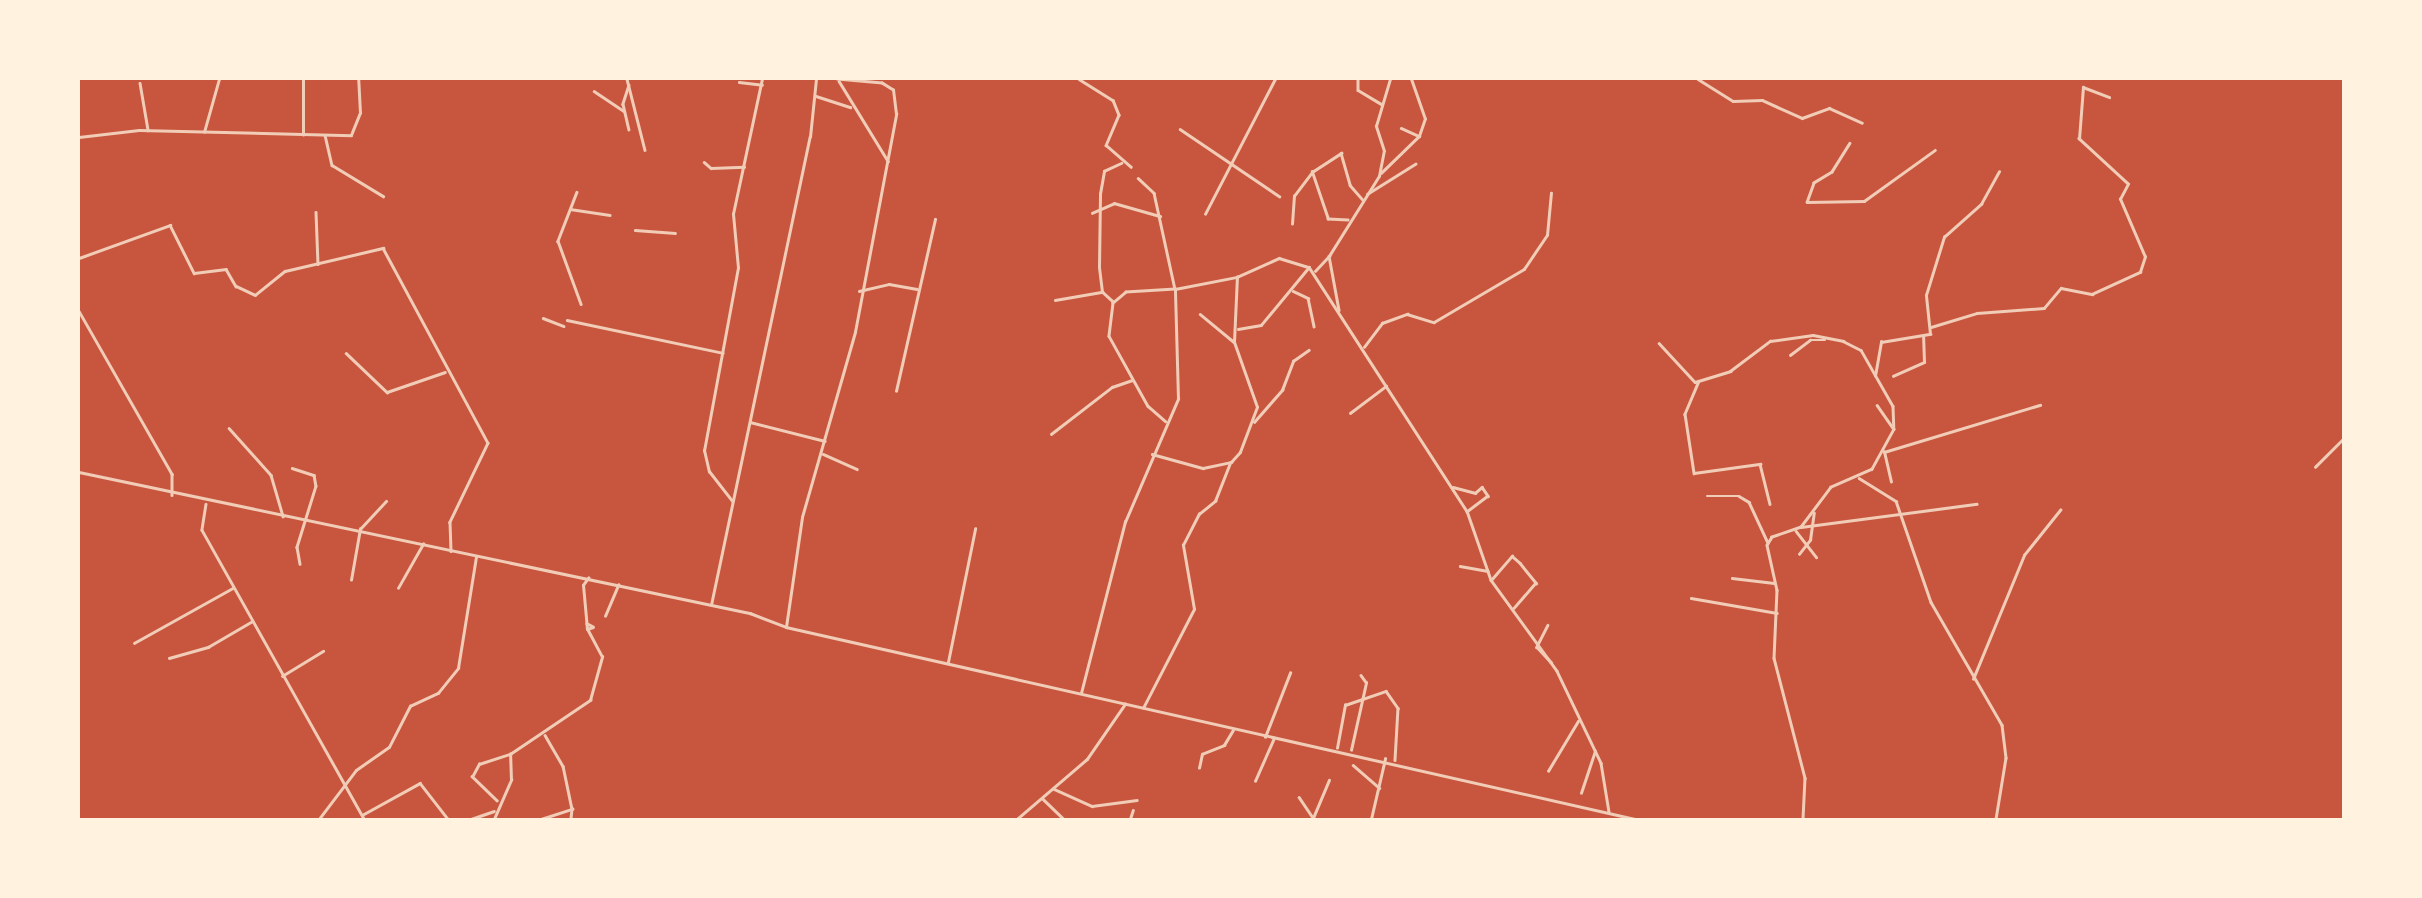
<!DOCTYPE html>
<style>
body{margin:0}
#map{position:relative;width:2422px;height:898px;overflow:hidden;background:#c8553d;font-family:Poppins,sans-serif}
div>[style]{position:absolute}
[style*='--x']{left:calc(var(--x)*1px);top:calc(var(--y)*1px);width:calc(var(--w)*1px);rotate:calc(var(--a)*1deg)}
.minor>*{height:2.5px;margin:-1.25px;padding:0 1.25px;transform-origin:1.25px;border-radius:1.25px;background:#f1ccb7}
.tertiary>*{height:2.5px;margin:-1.25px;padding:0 1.25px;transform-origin:1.25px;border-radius:1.25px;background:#f1ccb7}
span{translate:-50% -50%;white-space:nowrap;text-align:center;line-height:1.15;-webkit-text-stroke:6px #fff3e0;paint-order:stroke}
.frame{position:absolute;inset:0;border:80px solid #fff3e0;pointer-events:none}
</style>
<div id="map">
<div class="minor">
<i style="--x:627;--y:79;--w:73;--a:75.8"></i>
<i style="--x:1079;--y:79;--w:40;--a:32"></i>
<i style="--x:1113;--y:100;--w:16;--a:68"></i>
<i style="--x:1119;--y:115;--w:33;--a:113"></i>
<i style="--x:1106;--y:145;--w:33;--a:41"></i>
<i style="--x:1358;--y:79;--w:11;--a:90"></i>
<i style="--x:1358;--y:90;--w:27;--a:31"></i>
<i style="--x:1698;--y:79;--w:41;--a:32.2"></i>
<i style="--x:1733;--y:101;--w:29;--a:-2"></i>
<i style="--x:1762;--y:100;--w:44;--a:24.2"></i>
<i style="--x:1802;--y:118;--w:29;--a:-20"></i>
<i style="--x:1829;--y:108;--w:36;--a:24"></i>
<i style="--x:839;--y:81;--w:94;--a:58.5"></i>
<i style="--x:739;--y:82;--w:23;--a:7"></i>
<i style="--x:140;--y:83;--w:48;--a:80.3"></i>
<i style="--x:629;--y:85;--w:20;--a:108"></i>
<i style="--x:623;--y:104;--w:26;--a:77"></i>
<i style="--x:594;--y:91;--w:36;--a:34"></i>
<i style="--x:816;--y:96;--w:36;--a:18"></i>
<i style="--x:1401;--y:128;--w:20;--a:24"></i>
<i style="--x:1180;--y:129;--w:120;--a:34.1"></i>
<i style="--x:204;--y:132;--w:55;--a:-74.2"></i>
<i style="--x:303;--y:135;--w:56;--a:-90"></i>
<i style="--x:325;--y:135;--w:31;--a:77"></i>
<i style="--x:332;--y:165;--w:60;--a:31.3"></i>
<i style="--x:79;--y:137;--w:60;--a:-6.7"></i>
<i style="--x:139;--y:130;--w:212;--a:1.4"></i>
<i style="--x:351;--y:135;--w:24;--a:-68"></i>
<i style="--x:360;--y:113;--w:34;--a:-93"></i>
<i style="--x:1850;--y:143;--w:34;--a:122"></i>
<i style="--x:1832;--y:172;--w:21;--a:149"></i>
<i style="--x:1814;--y:183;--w:20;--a:110"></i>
<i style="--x:1807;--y:202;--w:57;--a:-1"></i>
<i style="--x:1864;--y:201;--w:87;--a:-35.7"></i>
<i style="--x:704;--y:162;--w:9;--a:41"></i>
<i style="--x:711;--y:168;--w:33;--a:-2"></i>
<i style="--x:1381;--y:173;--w:53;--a:-44.2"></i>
<i style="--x:1419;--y:136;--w:18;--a:-71"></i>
<i style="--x:1425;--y:119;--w:42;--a:-109.3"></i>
<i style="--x:1138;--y:178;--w:22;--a:43"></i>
<i style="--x:1154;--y:193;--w:98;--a:77.7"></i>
<i style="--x:1175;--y:289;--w:49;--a:176.5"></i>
<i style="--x:1126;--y:292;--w:17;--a:140"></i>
<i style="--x:1113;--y:303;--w:33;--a:97"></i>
<i style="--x:1109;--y:336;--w:80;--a:60.9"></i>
<i style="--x:1148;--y:406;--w:23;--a:41"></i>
<i style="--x:577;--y:192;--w:53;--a:111.2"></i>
<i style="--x:558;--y:241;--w:67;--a:69.9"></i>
<i style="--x:1367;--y:194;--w:57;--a:-32"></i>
<i style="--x:570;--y:209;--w:40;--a:8.5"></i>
<i style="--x:316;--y:212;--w:52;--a:87.8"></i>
<i style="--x:1092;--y:213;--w:24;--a:-24"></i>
<i style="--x:1114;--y:203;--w:48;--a:15.8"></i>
<i style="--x:1205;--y:214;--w:152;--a:-62.6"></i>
<i style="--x:1348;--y:220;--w:20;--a:-177"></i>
<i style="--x:1328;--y:219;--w:50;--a:-108.8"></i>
<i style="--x:1312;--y:172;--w:35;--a:-33"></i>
<i style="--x:1341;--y:153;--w:33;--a:74"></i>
<i style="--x:1350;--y:185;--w:20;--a:49"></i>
<i style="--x:1292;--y:224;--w:28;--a:-86"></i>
<i style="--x:1294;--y:196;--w:30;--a:-53"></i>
<i style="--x:635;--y:230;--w:40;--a:4.3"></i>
<i style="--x:1329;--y:256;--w:94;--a:-58"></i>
<i style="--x:1379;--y:176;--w:25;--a:-79"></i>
<i style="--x:1384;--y:151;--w:26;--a:-108"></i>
<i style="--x:1376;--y:126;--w:49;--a:-73.4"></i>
<i style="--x:79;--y:258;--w:97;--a:-19.9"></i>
<i style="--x:170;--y:225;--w:54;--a:63.4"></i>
<i style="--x:194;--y:273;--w:32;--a:-7"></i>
<i style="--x:226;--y:269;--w:20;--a:60"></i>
<i style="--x:236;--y:286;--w:21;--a:25"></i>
<i style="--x:255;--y:295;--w:38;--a:-39"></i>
<i style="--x:285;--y:271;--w:101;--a:-13.2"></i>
<i style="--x:383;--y:248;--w:221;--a:61.7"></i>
<i style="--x:488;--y:443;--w:88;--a:115.7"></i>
<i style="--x:450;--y:522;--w:29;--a:88"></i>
<i style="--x:1315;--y:271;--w:21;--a:-47"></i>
<i style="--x:1329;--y:256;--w:55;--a:79.5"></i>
<i style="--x:859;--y:291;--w:31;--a:-13"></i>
<i style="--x:889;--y:284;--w:28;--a:10"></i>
<i style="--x:1293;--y:291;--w:17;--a:25"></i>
<i style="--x:1308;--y:298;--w:29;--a:78"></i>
<i style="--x:1055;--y:300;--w:48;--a:-9.7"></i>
<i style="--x:1113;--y:302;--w:15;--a:-138"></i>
<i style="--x:1102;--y:292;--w:25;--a:-97"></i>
<i style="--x:1099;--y:267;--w:73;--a:-89.2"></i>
<i style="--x:1100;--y:194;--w:23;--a:-80"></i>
<i style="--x:1104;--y:171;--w:19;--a:-25"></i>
<i style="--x:79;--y:311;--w:188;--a:60.3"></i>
<i style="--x:172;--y:474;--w:21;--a:90"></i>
<i style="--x:1200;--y:314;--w:44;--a:39.5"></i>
<i style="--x:543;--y:318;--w:22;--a:21"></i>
<i style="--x:567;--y:320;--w:159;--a:11.9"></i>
<i style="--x:1931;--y:327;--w:48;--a:-16.9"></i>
<i style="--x:1977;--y:313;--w:67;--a:-4.3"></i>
<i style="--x:2044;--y:308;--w:26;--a:-50"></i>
<i style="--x:2061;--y:288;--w:32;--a:11"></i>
<i style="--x:2092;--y:294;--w:53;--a:-24.6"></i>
<i style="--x:2140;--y:272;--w:16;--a:-72"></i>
<i style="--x:2145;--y:257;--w:63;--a:-113.3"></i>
<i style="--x:2120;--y:199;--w:17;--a:-62"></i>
<i style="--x:2128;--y:184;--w:67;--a:-137.4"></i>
<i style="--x:2079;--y:139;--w:52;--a:-85.6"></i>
<i style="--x:2083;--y:87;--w:28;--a:21"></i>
<i style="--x:1238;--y:329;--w:23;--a:-10"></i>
<i style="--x:1261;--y:325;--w:75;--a:-50.4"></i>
<i style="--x:1659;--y:343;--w:53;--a:47.3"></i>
<i style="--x:1695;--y:382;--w:37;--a:-17"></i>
<i style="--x:1730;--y:371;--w:50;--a:-36.9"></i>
<i style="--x:1770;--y:341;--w:43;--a:-7.9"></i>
<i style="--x:1813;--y:335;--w:31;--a:11"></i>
<i style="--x:1843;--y:341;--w:20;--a:27"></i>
<i style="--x:1861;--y:350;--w:64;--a:60.3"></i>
<i style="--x:1893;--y:406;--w:23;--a:88"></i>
<i style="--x:1894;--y:429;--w:46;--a:118.8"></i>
<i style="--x:1872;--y:469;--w:45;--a:156.3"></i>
<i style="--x:1831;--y:487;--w:50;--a:126.9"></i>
<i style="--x:1801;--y:527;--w:31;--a:161"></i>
<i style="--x:1772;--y:537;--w:9;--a:122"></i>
<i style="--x:1767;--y:545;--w:46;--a:77.5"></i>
<i style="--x:1777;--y:590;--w:68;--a:92.5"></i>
<i style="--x:1774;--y:658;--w:124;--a:75.5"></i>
<i style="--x:1805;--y:778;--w:41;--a:92.8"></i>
<i style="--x:1364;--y:347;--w:30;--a:-53"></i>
<i style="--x:1382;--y:323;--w:27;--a:-20"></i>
<i style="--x:1407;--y:314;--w:28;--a:17"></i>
<i style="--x:1434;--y:322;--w:104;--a:-30.5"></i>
<i style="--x:1524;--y:269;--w:41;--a:-55.9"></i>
<i style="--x:1547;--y:235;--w:42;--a:-84.6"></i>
<i style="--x:346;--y:353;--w:57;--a:43.6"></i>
<i style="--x:387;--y:392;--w:61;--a:-19"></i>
<i style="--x:1790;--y:355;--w:25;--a:-37"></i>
<i style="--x:1810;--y:340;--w:15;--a:0"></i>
<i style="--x:1875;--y:376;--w:35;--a:-80"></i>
<i style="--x:1881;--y:342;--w:50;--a:-9.3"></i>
<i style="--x:1930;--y:334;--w:39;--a:-96"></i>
<i style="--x:1926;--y:295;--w:61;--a:-72.8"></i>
<i style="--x:1944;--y:237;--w:50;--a:-41.7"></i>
<i style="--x:1981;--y:204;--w:37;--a:-61"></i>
<i style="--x:1893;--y:376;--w:34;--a:-24"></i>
<i style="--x:1924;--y:362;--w:25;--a:-92"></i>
<i style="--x:1699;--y:381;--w:36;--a:113"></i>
<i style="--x:1685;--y:414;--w:60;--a:81.3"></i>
<i style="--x:1694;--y:473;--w:67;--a:-7.8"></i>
<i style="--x:1760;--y:464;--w:41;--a:76"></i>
<i style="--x:896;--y:391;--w:176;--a:-77.2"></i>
<i style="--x:1877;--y:405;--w:29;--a:55"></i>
<i style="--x:1350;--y:413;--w:45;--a:-36.9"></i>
<i style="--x:750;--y:422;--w:77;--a:14.2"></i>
<i style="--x:1254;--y:422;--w:43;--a:-48.8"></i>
<i style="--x:1282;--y:390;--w:31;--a:-69"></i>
<i style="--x:1293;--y:361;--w:19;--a:-35"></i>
<i style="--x:229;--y:428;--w:63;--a:48.2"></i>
<i style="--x:271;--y:475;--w:43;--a:73.7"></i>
<i style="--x:1051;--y:434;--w:77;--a:-37.6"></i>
<i style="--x:1112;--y:387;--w:21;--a:-19"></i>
<i style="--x:823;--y:454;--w:37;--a:24"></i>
<i style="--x:1152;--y:454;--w:53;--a:15.4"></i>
<i style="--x:1203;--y:468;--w:29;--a:-12"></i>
<i style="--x:1231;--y:462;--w:13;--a:-48"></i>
<i style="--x:1240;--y:452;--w:48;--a:-69.3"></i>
<i style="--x:1257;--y:407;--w:69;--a:-109.5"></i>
<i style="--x:1234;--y:342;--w:65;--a:-87.4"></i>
<i style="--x:1237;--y:277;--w:46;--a:-24.3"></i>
<i style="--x:1279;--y:258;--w:31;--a:17"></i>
<i style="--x:1309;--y:267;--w:291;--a:57.1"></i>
<i style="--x:1467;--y:511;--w:73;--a:70.8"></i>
<i style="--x:1491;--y:580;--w:112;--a:54"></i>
<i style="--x:1557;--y:671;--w:102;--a:64.4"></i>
<i style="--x:1601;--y:763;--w:50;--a:80.7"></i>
<i style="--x:2315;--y:467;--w:40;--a:-45"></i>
<i style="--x:292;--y:468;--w:23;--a:18"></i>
<i style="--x:314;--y:475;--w:11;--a:80"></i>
<i style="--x:316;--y:486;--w:64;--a:107.3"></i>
<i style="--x:297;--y:547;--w:17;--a:80"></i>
<i style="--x:1859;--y:478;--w:44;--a:31.9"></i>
<i style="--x:1896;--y:501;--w:107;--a:70.9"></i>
<i style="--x:1931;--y:602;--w:142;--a:60"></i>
<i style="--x:2002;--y:725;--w:33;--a:83"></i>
<i style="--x:2006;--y:758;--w:62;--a:99.3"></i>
<i style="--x:1891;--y:482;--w:31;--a:-103"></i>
<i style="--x:1884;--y:452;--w:163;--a:-16.8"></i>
<i style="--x:1453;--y:487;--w:23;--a:15"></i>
<i style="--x:1475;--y:493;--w:9;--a:-41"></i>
<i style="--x:1482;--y:487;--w:11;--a:56"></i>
<i style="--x:1488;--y:496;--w:26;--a:143"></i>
<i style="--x:1707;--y:496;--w:32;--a:0"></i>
<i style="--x:1739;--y:496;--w:12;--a:31"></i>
<i style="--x:1749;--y:502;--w:45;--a:65.1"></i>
<i style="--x:732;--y:501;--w:37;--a:-128"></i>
<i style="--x:709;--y:472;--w:22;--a:-103"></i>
<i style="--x:704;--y:451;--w:186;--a:-79.5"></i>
<i style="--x:738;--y:268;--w:54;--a:-95.3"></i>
<i style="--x:733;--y:214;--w:138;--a:-77.9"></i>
<i style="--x:206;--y:504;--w:26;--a:99"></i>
<i style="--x:202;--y:530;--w:331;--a:60.7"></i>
<i style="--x:1801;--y:527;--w:177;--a:-7.5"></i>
<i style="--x:1796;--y:531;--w:33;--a:52"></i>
<i style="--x:1799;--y:554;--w:18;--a:-52"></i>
<i style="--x:1810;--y:540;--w:27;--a:-82"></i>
<i style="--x:1460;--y:566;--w:28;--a:10"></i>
<i style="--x:1732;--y:578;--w:42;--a:6.8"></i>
<i style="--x:351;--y:580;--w:52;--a:-80"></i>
<i style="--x:360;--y:529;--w:38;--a:-47"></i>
<i style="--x:1491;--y:580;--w:32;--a:-49"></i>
<i style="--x:1512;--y:556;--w:11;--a:41"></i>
<i style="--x:1520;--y:563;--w:26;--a:51"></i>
<i style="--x:1536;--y:583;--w:33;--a:131"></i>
<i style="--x:398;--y:588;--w:51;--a:-60.4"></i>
<i style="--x:1691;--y:598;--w:87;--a:9.9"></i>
<i style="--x:711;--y:605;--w:478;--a:-78.1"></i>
<i style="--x:810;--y:137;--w:58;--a:-84.1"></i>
<i style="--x:605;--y:616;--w:34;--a:-67"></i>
<i style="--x:1548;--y:625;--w:25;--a:117"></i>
<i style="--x:1537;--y:647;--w:21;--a:47"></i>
<i style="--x:786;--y:627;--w:111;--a:-81.7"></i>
<i style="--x:802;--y:517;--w:192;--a:-74"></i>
<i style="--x:855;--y:332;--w:222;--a:-79.3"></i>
<i style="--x:896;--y:114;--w:24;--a:-97"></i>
<i style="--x:893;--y:90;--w:13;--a:-148"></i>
<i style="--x:882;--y:83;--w:45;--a:-174.9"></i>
<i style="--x:587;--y:629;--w:6;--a:-18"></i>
<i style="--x:593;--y:627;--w:7;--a:-153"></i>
<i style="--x:134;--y:643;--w:113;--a:-29.1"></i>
<i style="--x:169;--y:658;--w:41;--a:-15.8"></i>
<i style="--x:208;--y:647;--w:50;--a:-30.2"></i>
<i style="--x:948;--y:662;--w:136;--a:-78.5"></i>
<i style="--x:282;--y:676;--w:48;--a:-31.4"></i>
<i style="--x:1973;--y:679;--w:134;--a:-67.6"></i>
<i style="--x:2024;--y:555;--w:58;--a:-51.3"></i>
<i style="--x:1081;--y:693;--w:177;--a:-75.6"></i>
<i style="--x:1125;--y:522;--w:134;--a:-66.7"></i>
<i style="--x:1178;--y:399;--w:110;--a:-91.6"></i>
<i style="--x:1175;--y:289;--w:63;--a:-11"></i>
<i style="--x:1143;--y:708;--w:111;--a:-62.7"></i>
<i style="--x:1194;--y:609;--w:65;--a:-99.8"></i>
<i style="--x:1183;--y:545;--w:35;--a:-63"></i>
<i style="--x:1199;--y:514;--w:21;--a:-39"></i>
<i style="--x:1215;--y:501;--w:41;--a:-68.5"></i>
<i style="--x:545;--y:735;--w:36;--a:60"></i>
<i style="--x:563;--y:766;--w:44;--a:78.2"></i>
<i style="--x:1265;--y:737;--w:69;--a:-68.7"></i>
<i style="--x:1337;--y:748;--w:44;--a:-79.5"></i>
<i style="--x:1345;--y:705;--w:43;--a:-18.9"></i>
<i style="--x:1386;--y:691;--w:21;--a:55"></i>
<i style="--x:1398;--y:708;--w:52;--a:93.3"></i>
<i style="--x:1351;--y:750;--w:69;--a:-77.4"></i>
<i style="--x:1366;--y:683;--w:9;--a:-126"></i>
<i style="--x:1353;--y:765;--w:35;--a:41"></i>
<i style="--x:1199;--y:768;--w:14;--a:-78"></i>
<i style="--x:1202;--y:754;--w:24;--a:-22"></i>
<i style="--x:1224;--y:745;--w:17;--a:-59"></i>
<i style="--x:1548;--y:771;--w:58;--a:-59"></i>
<i style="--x:1255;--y:781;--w:47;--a:-66.2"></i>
<i style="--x:1054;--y:789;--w:42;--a:24.1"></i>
<i style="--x:1092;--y:806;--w:45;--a:-7.6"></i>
<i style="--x:1581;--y:793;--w:44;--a:-71.6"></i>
<i style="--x:1299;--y:797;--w:25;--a:56"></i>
<i style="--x:1043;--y:799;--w:29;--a:44"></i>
<i style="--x:497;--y:801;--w:35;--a:-136"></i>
<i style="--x:472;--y:777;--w:15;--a:-62"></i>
<i style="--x:479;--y:764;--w:33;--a:-18"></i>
<i style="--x:362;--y:815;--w:66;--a:-28.9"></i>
<i style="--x:420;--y:783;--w:46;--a:52.1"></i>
<i style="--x:1313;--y:818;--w:41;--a:-67.2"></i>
<i style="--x:319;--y:819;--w:61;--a:-52.9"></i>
<i style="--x:356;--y:770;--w:40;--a:-34.9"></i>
<i style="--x:389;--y:747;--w:46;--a:-62.9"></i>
<i style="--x:410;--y:706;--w:31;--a:-25"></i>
<i style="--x:438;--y:693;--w:32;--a:-51"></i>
<i style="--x:458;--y:668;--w:112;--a:-80.8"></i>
<i style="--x:471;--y:819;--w:24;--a:-19"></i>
<i style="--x:494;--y:819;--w:43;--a:-66.4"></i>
<i style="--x:511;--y:780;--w:26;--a:-92"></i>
<i style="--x:510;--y:754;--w:97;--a:-34"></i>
<i style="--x:590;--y:700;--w:45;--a:-74.4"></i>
<i style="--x:602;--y:657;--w:32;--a:-118"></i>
<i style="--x:587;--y:629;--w:44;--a:-95.2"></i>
<i style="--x:583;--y:585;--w:9;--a:-54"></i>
<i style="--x:541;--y:819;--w:33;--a:-18"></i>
<i style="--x:572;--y:809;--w:10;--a:96"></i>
<i style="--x:1017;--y:819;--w:92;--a:-40.6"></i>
<i style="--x:1087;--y:759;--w:67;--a:-55.4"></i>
<i style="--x:1130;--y:819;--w:9;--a:-72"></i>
<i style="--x:1371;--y:819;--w:62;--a:-76.9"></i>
</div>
<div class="tertiary">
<i style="--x:79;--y:472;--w:686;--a:11.87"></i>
<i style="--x:750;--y:613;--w:39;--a:21"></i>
<i style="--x:786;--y:627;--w:870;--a:12.74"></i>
</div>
<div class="frame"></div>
</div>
